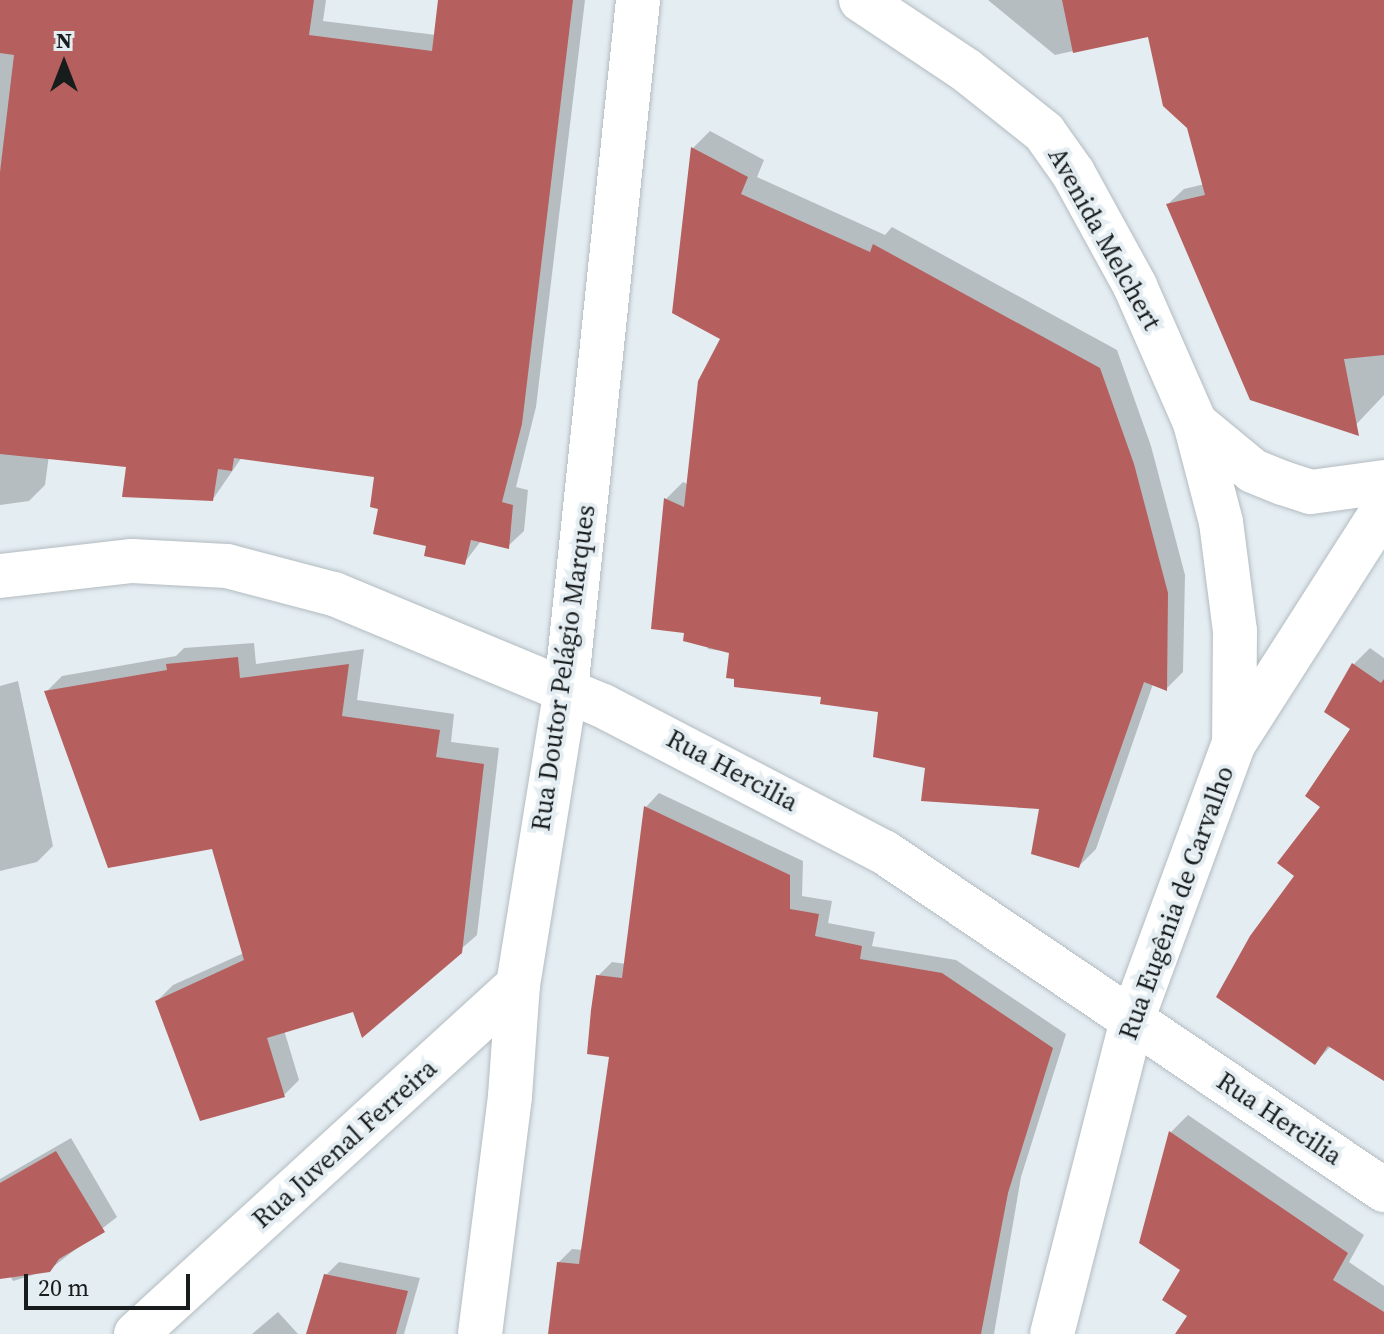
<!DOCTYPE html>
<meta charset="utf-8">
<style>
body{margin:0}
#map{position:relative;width:1384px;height:1334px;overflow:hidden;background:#e4edf2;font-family:"Source Serif 4",serif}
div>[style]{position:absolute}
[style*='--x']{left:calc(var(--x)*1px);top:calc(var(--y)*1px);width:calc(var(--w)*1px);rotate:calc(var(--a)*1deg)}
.shadow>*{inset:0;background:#0003}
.building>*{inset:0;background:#b5605e}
.roads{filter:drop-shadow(0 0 2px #b3bcc1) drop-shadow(0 0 2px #b3bcc1)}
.minor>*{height:44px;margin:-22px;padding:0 22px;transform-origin:22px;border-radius:22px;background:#fff}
span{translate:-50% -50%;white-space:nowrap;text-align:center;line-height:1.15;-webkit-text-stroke:8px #e4edf2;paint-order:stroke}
.street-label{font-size:26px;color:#191c1d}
.north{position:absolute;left:24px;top:24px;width:80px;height:80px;-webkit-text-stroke:6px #e4edf2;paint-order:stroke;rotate:0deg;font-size:22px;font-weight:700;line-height:32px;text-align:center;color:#191c1d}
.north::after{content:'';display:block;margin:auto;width:28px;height:36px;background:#191c1d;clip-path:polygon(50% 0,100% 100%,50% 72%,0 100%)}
.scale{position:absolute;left:24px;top:1274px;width:166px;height:36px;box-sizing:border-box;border:4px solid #191c1d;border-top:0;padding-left:10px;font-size:24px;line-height:28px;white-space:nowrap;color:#191c1d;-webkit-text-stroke:6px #e4edf2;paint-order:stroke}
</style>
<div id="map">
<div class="shadow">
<i style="clip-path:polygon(0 0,326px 0,323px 21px,436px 35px,440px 0,585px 0,536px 407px,516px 487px,528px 490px,524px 531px,508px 546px,481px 541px,464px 563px,428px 544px,380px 508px,377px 475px,242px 457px,213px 499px,128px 465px,49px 455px,45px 485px,29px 501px,0 505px)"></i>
<i style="clip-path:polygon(988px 0,1384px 0,1384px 395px,1350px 431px,1168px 204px,1184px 189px,1205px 184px,1189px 127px,1150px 34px,1055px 55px)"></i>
<i style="clip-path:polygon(710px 131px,764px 160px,757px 177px,885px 235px,892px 227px,1117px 350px,1151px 446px,1185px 575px,1183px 672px,1166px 689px,1153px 684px,1096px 849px,1079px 866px,1041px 807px,927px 767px,880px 711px,823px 696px,731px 652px,708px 649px,666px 499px,683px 482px,689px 485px,723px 338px,674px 312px,693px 148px)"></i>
<i style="clip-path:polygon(254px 643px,256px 664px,364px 649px,357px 700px,454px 714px,451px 742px,499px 748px,477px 935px,363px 1035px,354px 1009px,284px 1030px,299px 1080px,284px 1095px,157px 1001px,173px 985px,244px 953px,213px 847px,47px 691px,62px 676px,176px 656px,184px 648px)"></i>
<i style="clip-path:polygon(1370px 648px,1384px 658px,1384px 1078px,1331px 1046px,1315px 1063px,1297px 875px,1353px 729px,1327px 712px,1354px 664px)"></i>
<i style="clip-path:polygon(18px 681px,53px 846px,37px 862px,0 871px,0 686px)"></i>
<i style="clip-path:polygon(659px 793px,803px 861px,802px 896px,832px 901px,828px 923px,875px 932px,872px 946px,956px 960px,1066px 1034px,1021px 1177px,994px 1334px,550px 1334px,558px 1263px,572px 1249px,583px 1250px,611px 1055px,598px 976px,612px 962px,626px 964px,646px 807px)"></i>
<i style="clip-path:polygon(1188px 1115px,1364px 1235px,1349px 1262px,1384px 1286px,1384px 1334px,1178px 1334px,1190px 1315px,1171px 1132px)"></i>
<i style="clip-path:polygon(71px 1138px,117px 1217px,49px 1270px,13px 1281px,0 1258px,0 1179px)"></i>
<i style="clip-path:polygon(339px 1262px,420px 1278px,404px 1334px,308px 1334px,326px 1275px)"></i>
<i style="clip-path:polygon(278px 1312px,298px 1334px,252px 1334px)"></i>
</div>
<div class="building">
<i style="clip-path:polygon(0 0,314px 0,309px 35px,432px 51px,438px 0,573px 0,522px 424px,502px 502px,513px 505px,509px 549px,471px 540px,465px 565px,424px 556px,426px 546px,373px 534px,378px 509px,370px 507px,374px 477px,234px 458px,232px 471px,218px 469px,213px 501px,122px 497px,126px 467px,0 454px,0 172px,14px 55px,0 53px)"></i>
<i style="clip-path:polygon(1062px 0,1384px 0,1384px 355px,1344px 359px,1359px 436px,1250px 400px,1166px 204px,1205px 195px,1187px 128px,1163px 106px,1148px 37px,1073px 53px)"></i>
<i style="clip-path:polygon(691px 147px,748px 177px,741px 194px,870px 252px,873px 244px,1100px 368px,1134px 464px,1168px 593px,1167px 691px,1144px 682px,1079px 868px,1031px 854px,1039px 809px,921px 801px,925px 768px,873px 757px,878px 712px,820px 704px,821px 697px,734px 687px,734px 679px,726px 678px,729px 653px,683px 641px,684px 633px,651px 629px,664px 498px,684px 507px,698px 381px,720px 339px,672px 313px)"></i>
<i style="clip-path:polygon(238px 657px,240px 678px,349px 664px,342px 716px,440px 730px,436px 757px,484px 764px,462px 953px,362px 1038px,353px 1012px,267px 1038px,285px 1097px,200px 1121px,155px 1001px,244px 960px,212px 849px,108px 868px,44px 691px,167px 670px,166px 664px)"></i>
<i style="clip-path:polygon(1352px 663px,1381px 683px,1384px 679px,1384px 1081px,1328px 1046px,1315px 1065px,1216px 997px,1250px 936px,1294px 876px,1277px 863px,1320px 807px,1305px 796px,1350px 729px,1324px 712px)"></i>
<i style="clip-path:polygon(644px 806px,790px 875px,790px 909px,819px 914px,815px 936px,862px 946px,860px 959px,942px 973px,1053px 1048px,1008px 1193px,981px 1334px,548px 1334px,557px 1262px,579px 1264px,609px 1057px,587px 1054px,591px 1010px,596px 975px,622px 978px)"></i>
<i style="clip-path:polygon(1169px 1131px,1348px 1253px,1333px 1280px,1384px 1312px,1384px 1334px,1175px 1334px,1187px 1316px,1162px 1300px,1180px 1270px,1139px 1243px)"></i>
<i style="clip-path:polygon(56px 1151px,105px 1232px,59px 1259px,50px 1272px,0 1279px,0 1183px)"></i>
<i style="clip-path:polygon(324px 1274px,408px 1291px,396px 1334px,306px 1334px)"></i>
</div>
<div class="roads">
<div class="minor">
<i style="--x:861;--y:0;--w:126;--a:33.7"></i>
<i style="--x:966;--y:70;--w:100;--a:38.5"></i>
<i style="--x:1044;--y:132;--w:50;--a:54.7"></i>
<i style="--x:1073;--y:173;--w:129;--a:61.2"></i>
<i style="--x:1135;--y:286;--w:150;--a:66.3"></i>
<i style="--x:1195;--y:423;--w:102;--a:75.3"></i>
<i style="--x:1221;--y:522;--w:110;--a:82.7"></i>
<i style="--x:1235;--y:631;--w:112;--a:90.5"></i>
<i style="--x:1195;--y:423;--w:75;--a:39.6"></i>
<i style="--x:1253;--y:471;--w:32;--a:22"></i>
<i style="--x:1283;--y:483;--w:29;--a:18"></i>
<i style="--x:1311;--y:492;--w:74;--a:-7.8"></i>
<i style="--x:0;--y:576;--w:133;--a:-6.5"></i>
<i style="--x:132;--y:561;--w:95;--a:3"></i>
<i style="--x:227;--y:566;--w:111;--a:14.7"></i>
<i style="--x:334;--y:594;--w:291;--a:22.6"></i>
<i style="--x:603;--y:706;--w:317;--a:27.5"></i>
<i style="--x:884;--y:852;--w:604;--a:34.06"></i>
<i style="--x:136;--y:1334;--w:517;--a:-42.42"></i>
<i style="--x:480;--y:1334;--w:240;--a:-82.8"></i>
<i style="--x:510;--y:1096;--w:111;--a:-85.9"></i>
<i style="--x:518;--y:985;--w:299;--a:-80.8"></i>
<i style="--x:566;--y:690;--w:694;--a:-84.04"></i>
<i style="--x:1052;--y:1334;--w:324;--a:-75.7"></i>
<i style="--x:1132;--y:1020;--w:295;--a:-69.8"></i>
<i style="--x:1234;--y:743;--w:279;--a:-57.4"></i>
</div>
</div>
<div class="street-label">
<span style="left:1104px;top:239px;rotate:61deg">Avenida Melchert</span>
<span style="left:564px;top:668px;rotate:-82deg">Rua Doutor Pelágio Marques</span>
<span style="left:732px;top:771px;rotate:28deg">Rua Hercilia</span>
<span style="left:1177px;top:903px;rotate:-70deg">Rua Eugênia de Carvalho</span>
<span style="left:1279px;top:1119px;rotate:34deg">Rua Hercilia</span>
<span style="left:345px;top:1144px;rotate:-42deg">Rua Juvenal Ferreira</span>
</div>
<div class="north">N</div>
<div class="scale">20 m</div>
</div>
